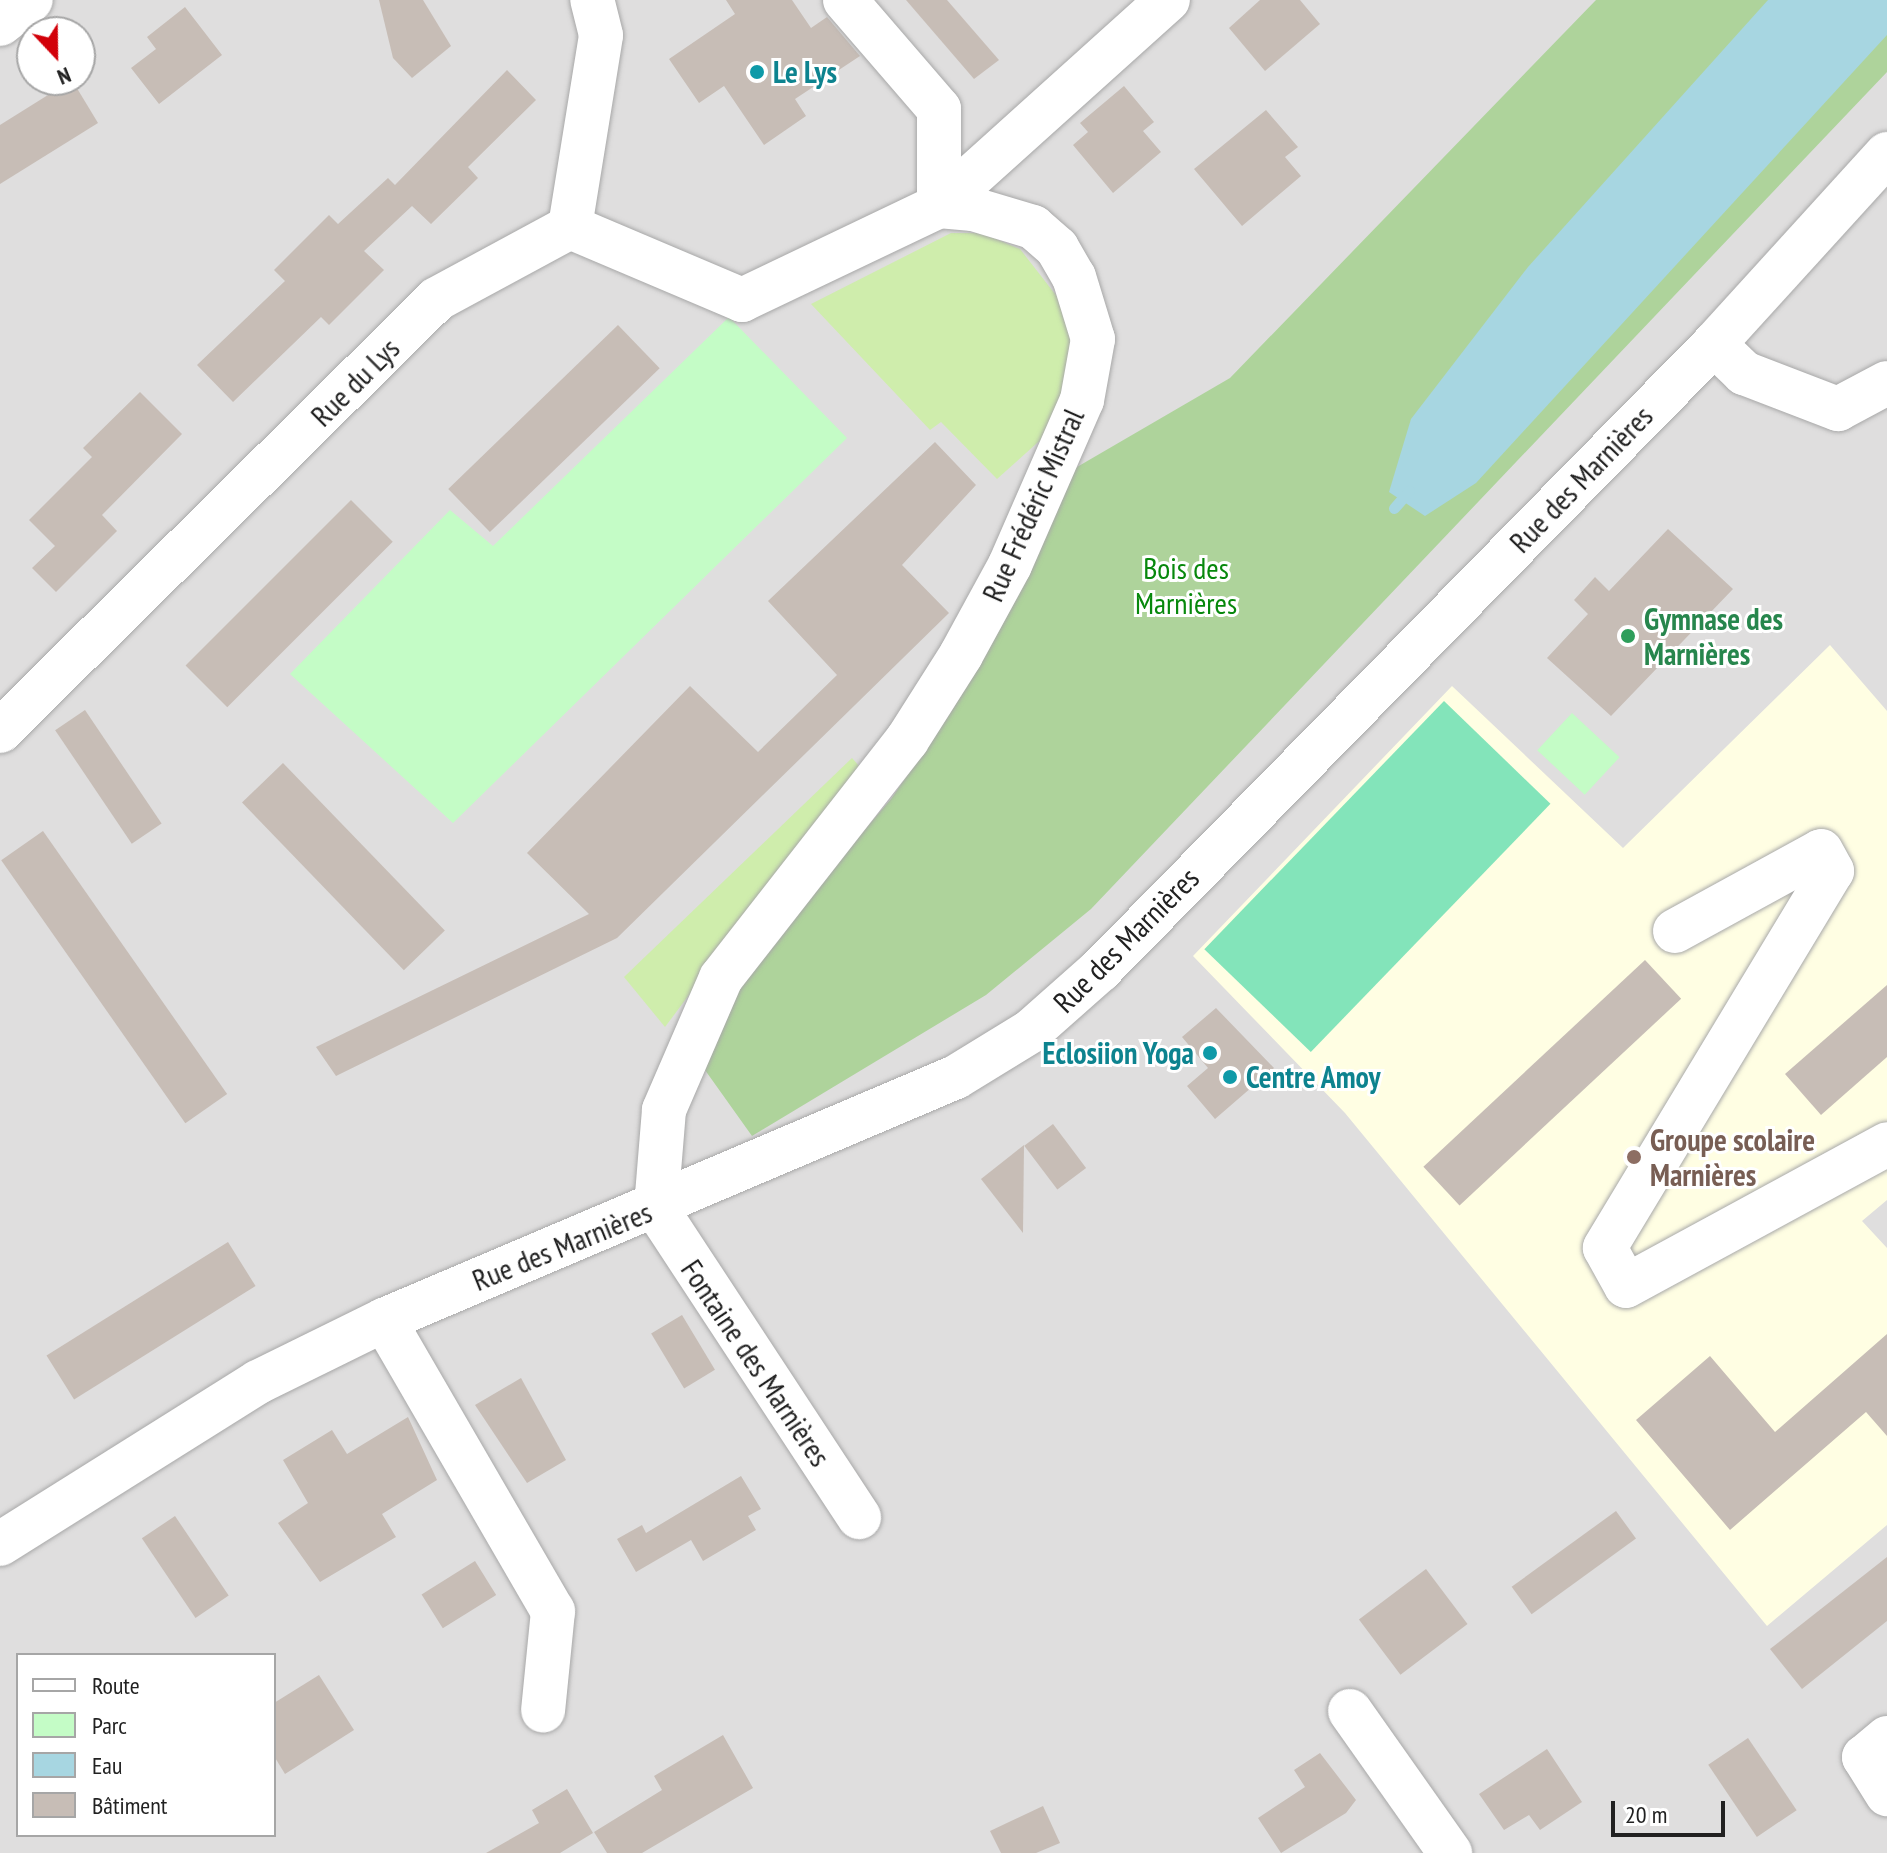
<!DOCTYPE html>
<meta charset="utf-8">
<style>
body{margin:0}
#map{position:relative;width:1887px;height:1853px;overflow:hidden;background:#f2eee8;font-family:"PT Sans Narrow",sans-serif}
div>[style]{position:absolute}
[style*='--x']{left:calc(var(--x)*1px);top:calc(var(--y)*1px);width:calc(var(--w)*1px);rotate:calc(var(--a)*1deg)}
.residential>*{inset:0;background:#dfdede}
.education>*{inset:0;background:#fffee3}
.grass>*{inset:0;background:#cfedac}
.forest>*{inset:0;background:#aed39b}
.park>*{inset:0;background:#c4fcc6;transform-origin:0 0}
.pitch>*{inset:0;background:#83e4ba;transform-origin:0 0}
.water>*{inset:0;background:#a7d6e1}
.stream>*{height:11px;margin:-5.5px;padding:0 5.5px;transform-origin:5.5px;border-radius:5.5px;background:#a7d6e1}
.building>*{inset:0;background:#c7bdb6;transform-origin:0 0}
.roads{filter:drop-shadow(0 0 2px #a8a8a8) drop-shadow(0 0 2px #a8a8a8)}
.minor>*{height:44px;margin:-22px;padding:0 22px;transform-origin:22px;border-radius:22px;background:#fff}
.dots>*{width:22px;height:22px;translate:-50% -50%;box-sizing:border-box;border:4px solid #fff;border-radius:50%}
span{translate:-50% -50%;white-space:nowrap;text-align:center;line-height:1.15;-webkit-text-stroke:6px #fff;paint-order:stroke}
.culture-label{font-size:30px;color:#0d838f;font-weight:700}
.left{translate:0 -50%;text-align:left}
.right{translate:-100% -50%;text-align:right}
.street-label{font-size:30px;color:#212121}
.park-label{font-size:30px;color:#07880c}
.leisure-label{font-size:30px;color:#27864d;font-weight:700}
.education-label{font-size:30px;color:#785e54;font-weight:700}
.legend{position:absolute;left:16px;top:1653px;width:260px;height:184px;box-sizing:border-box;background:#fff;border:2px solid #a6a6a6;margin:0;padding:10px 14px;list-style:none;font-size:24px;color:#212121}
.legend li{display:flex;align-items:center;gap:16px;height:40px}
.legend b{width:40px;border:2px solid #a6a6a6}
.north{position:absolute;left:16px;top:16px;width:80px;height:80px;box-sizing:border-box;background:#fff;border:2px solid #a6a6a6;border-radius:50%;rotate:158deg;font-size:22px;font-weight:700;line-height:32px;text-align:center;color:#212121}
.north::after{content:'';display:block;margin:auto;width:28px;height:36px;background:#d20009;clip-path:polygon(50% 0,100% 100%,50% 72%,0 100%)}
.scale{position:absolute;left:1611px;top:1801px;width:114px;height:36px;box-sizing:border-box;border:4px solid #212121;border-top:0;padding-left:10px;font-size:24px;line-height:28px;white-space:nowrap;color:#212121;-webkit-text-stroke:6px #fff;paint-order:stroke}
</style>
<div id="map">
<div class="residential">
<i style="clip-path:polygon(evenodd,0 0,1887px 0,1887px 1853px,0 1853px,0 0,32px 32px,80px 32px,80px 80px,32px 80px,32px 32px,0 0,18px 1655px,274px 1655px,274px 1835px,18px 1835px,18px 1655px)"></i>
</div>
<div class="education">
<i style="clip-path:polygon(1830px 645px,1887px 711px,1887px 1200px,1862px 1221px,1887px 1248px,1887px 1525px,1767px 1626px,1345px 1113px,1193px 956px,1452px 686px,1623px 848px)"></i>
</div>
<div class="grass">
<i style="clip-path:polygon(951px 233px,982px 233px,1020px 249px,1066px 308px,1076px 366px,1046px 435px,997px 479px,941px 422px,930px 430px,811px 304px)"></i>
<i style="clip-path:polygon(852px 758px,860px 767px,665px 1027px,624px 977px)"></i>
</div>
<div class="forest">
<i style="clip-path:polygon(1596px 0,1887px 0,1887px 72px,1091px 909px,986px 995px,752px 1136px,700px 1063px,754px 959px,891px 799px,951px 712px,997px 631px,1065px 474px,1230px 378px)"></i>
</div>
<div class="park">
<i style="clip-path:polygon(729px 317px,847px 438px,453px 823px,290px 674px,450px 510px,493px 546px)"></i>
<i style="left:1572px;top:713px;width:65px;height:51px;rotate:43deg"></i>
</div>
<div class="pitch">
<i style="left:1444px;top:701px;width:148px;height:345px;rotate:44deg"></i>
</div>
<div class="water">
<i style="clip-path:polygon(1768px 0,1887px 0,1887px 35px,1476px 483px,1425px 516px,1389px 492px,1411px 419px,1528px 267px)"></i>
</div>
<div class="stream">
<i style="--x:1394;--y:508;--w:23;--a:-49"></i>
</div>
<div class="building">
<i style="clip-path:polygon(379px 0,423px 0,451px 46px,412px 78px,393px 58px)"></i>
<i style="clip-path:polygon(726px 0,792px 0,811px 28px,827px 17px,860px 56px,795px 99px,806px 116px,764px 145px,724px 86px,699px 103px,669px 59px,735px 14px)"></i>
<i style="clip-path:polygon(906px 0,947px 0,999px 60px,974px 79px)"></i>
<i style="clip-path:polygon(1260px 0,1300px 0,1320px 24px,1265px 71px,1229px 28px)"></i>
<i style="clip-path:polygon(185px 7px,222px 55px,159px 104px,131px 68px,156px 49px,147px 37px)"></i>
<i style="clip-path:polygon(507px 70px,536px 100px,468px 167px,478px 178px,431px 224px,412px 206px,364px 251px,384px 270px,329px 325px,321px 317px,233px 402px,197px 365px,285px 281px,274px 270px,329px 215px,338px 224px,388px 178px,395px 185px)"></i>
<i style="clip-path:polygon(72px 80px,98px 123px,0 184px,0 125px)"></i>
<i style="clip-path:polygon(1124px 86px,1154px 122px,1143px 131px,1161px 152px,1113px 193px,1073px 145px,1088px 132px,1080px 123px)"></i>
<i style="clip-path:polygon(1266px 110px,1298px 147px,1285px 157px,1301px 176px,1242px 226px,1194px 169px)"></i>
<i style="left:618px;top:325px;width:60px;height:236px;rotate:46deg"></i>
<i style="clip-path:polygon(140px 392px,182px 434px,102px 515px,117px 531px,56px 592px,32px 568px,55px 546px,29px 520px,92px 457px,83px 448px)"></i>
<i style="clip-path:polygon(935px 442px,976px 485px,902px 565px,949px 613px,617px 938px,336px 1076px,316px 1047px,589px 914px,527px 853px,690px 686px,758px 752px,837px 675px,768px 601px)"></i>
<i style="left:351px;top:500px;width:59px;height:234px;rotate:45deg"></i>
<i style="clip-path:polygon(1668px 529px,1733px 589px,1611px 716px,1547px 658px,1588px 614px,1574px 600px,1595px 577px,1609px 591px)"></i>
<i style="left:85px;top:710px;width:137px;height:36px;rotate:56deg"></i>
<i style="left:283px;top:763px;width:233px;height:57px;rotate:46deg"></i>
<i style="left:43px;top:831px;width:321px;height:51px;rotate:55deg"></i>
<i style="left:1645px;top:960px;width:53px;height:303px;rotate:47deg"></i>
<i style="clip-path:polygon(1887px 985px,1887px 1057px,1821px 1115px,1785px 1074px)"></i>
<i style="clip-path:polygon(1216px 1008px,1274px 1068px,1215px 1119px,1187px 1086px,1208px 1068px,1182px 1037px)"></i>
<i style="left:1053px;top:1124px;width:55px;height:36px;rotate:53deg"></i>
<i style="clip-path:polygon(1024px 1145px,1023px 1233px,981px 1179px)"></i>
<i style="left:228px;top:1242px;width:52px;height:214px;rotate:58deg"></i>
<i style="left:682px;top:1315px;width:64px;height:36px;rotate:59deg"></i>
<i style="clip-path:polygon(1887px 1334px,1887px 1436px,1866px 1412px,1730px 1530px,1636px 1420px,1710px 1356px,1775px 1432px)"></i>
<i style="clip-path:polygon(521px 1378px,566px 1460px,527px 1483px,475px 1405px)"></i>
<i style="clip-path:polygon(408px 1417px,437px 1480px,382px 1514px,396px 1537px,320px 1582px,278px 1523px,308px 1503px,283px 1460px,332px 1430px,347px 1454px)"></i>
<i style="clip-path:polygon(741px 1476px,761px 1509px,748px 1516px,756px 1530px,703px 1561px,691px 1540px,636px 1572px,617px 1539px,642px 1525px,646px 1533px)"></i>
<i style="left:1616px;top:1511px;width:34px;height:129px;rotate:54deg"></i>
<i style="left:175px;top:1516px;width:96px;height:40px;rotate:56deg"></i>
<i style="clip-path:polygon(1887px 1557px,1887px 1621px,1802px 1689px,1770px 1649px)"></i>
<i style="left:475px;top:1561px;width:40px;height:63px;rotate:58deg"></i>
<i style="left:1426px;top:1569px;width:69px;height:84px;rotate:53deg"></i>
<i style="clip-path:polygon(319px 1675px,354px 1730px,285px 1774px,274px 1756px,274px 1703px)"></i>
<i style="clip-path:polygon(723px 1735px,753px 1788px,642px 1853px,607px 1853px,594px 1832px,662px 1790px,654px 1776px)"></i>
<i style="left:1748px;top:1738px;width:87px;height:48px;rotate:56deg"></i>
<i style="clip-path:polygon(1547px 1749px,1582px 1802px,1540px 1830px,1529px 1815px,1504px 1830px,1479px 1794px)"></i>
<i style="clip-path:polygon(1320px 1753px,1356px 1800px,1346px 1813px,1281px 1853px,1258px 1818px,1305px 1787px,1294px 1770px)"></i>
<i style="clip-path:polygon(567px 1789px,593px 1833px,560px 1853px,486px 1853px,539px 1823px,532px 1810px)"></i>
<i style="clip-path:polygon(1043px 1806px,1060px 1843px,1036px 1853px,1001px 1853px,990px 1831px)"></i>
</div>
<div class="roads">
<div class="minor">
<i style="--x:845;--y:0;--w:144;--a:49.2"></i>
<i style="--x:939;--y:109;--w:97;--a:90"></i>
<i style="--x:939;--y:206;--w:308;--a:-42"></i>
<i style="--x:0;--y:24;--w:39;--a:-38"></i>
<i style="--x:570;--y:227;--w:187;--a:23"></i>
<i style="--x:742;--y:300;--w:218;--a:-25.5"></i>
<i style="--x:939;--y:206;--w:34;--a:5"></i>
<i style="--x:973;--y:209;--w:63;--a:16.7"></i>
<i style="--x:1033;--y:227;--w:32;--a:41"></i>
<i style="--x:1057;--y:248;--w:34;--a:60"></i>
<i style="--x:1074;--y:277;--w:65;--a:73"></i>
<i style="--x:1093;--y:339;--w:62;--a:100.2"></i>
<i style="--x:1082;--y:400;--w:180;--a:113.6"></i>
<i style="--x:1010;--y:565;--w:102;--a:118.6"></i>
<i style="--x:961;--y:655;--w:101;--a:122.4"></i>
<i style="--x:907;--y:740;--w:302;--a:128"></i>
<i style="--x:721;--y:978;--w:144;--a:113.4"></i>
<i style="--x:664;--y:1110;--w:98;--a:94.7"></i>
<i style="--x:570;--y:227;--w:194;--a:-80.8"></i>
<i style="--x:601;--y:35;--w:36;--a:-104"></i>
<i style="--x:1714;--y:344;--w:42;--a:44"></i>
<i style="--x:1744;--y:373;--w:101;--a:21"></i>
<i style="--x:1838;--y:409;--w:55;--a:-28"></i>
<i style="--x:0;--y:731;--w:614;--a:-44.67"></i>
<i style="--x:437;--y:299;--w:151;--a:-28.4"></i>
<i style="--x:1675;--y:931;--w:166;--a:-28.7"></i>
<i style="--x:1821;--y:851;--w:23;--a:61"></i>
<i style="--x:1832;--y:871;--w:440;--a:121.1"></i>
<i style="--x:1605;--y:1248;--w:43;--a:61.1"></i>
<i style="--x:1626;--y:1286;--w:297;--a:-28.5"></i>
<i style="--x:656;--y:1208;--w:370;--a:56.7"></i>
<i style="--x:384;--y:1320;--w:337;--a:59.9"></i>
<i style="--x:553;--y:1611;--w:100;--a:95.7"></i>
<i style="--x:0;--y:1544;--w:305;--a:-32.1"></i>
<i style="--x:258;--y:1382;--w:140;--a:-26.2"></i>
<i style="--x:384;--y:1320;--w:621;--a:-23.02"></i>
<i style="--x:956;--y:1077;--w:88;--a:-31.5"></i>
<i style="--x:1031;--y:1031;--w:92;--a:-41.5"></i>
<i style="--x:1100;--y:970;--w:877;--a:-45.55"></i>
<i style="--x:1714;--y:344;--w:257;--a:-47.7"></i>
<i style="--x:1350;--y:1711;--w:174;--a:54.8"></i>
<i style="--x:1887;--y:1738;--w:30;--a:140"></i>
<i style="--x:1864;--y:1757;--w:44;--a:58.1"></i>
</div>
</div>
<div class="dots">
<i style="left:757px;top:72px;background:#0f9aa8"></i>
<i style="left:1628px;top:636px;background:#2e9e5b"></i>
<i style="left:1210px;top:1053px;background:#0f9aa8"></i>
<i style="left:1230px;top:1077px;background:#0f9aa8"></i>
<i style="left:1634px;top:1157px;background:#8d6e63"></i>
</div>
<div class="culture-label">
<span class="left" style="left:773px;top:72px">Le Lys</span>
<span class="right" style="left:1194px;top:1053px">Eclosiion Yoga</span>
<span class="left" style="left:1246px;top:1077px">Centre Amoy</span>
</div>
<div class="street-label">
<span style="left:355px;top:382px;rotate:-45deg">Rue du Lys</span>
<span style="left:1581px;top:479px;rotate:-46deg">Rue des Marnières</span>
<span style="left:1033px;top:505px;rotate:-66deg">Rue Frédéric Mistral</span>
<span style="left:1126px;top:940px;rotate:-45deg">Rue des Marnières</span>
<span style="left:562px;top:1246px;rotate:-22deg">Rue des Marnières</span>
<span style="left:756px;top:1363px;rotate:56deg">Fontaine des Marnières</span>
</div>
<div class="park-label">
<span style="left:1186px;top:585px">Bois des<br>Marnières</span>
</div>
<div class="leisure-label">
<span class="left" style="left:1644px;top:636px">Gymnase des<br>Marnières</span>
</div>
<div class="education-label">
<span class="left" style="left:1650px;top:1157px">Groupe scolaire<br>Marnières</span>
</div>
<ul class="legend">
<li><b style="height:10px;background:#fff"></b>Route</li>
<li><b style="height:22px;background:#c4fcc6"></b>Parc</li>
<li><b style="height:22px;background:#a7d6e1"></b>Eau</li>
<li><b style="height:22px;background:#c7bdb6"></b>Bâtiment</li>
</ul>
<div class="north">N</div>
<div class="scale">20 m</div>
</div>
